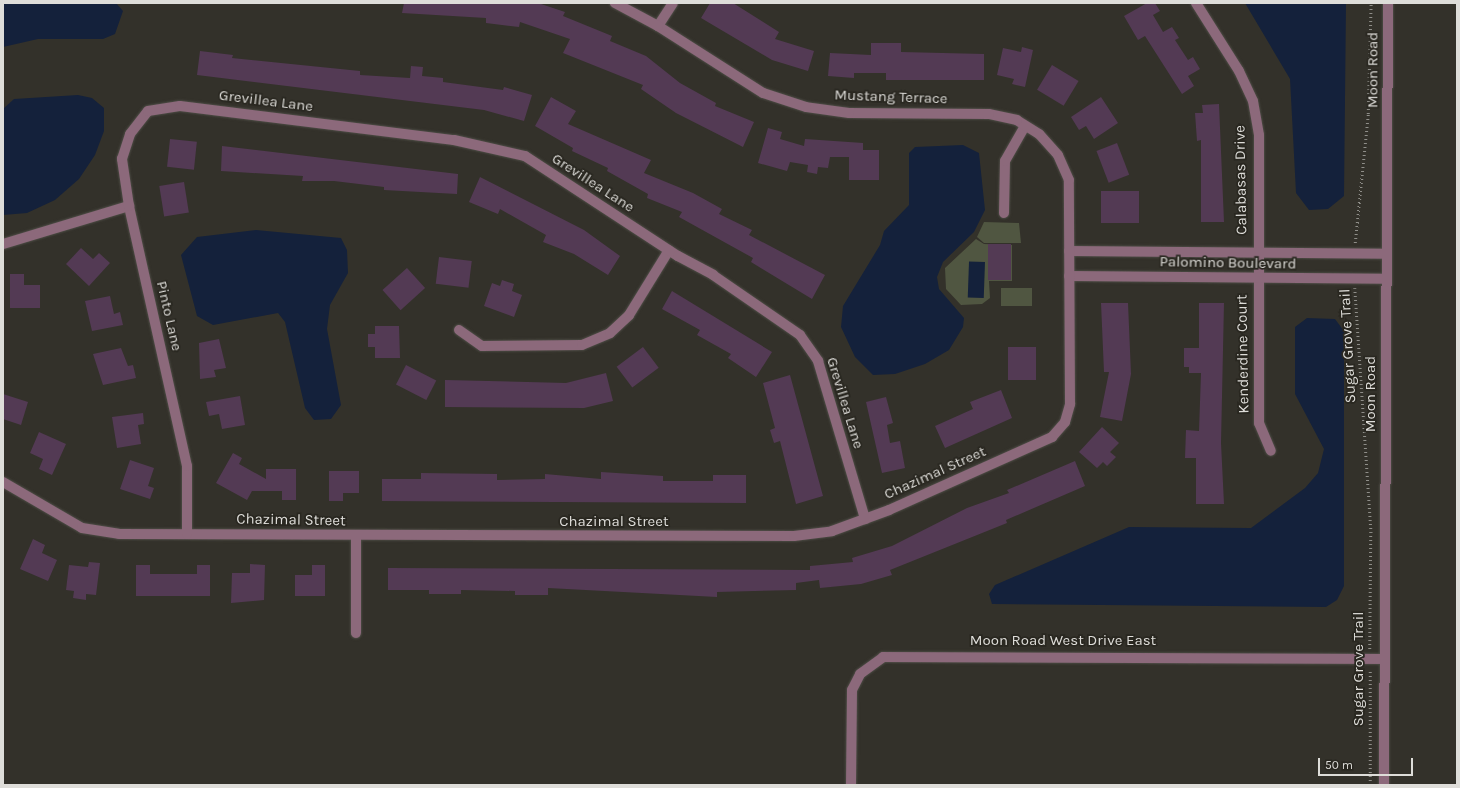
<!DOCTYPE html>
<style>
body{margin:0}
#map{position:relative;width:1460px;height:788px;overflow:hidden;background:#33312a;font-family:Karla,sans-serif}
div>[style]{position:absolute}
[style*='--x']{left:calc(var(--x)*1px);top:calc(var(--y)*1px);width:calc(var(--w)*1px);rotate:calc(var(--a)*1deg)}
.green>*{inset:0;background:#505641;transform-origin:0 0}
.water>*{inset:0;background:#14213b;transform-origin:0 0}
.building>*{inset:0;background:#533a54;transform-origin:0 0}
.path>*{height:2.5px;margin-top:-1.25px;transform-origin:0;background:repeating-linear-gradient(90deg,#8f8e89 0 1px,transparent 0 4px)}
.roads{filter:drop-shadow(0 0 1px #4e4d46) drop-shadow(0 0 1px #4e4d46)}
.minor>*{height:10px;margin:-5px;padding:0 5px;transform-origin:5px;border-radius:5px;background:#8c697b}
span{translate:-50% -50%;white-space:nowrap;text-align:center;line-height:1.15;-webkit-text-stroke:3.5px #292720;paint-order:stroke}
.street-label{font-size:15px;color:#deddd9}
.frame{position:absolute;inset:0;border:4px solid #deddd9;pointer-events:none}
.scale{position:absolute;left:1318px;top:758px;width:95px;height:18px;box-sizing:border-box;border:2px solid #deddd9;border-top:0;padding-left:5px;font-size:12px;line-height:14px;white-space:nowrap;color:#deddd9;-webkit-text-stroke:3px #292720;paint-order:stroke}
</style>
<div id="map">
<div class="green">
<i style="clip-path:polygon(984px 222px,1019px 223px,1021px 243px,984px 243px,977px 237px)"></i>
<i style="clip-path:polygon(976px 239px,984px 244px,1012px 245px,1012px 281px,989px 281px,990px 298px,982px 304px,961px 305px,946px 289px,945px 268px)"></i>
<i style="left:1001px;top:288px;width:31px;height:18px"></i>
</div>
<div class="water">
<i style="clip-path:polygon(3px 3px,116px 3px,123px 11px,115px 34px,103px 39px,38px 39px,3px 47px)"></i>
<i style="clip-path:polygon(1245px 3px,1346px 3px,1344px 196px,1328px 209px,1309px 210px,1296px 193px,1290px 79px)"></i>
<i style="clip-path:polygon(78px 95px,92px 98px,104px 108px,104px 131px,95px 155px,79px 179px,55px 200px,27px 213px,3px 215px,3px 109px,14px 99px)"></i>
<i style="clip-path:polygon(963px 145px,979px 153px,985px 210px,974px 232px,943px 262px,937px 277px,939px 289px,964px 318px,963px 327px,949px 350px,925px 364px,895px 374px,873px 375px,855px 357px,841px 327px,843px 306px,880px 245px,884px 231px,909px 205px,909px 153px,915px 147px)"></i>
<i style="clip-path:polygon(256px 230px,341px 238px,347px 250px,348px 273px,330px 305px,327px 329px,341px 405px,331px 419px,314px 420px,305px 408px,285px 322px,278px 313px,213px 325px,197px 316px,181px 255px,197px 237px)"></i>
<i style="left:985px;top:262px;width:36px;height:16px;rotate:92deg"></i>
<i style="clip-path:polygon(1307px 318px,1335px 319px,1344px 331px,1344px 586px,1337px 600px,1326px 607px,992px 604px,989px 594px,995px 585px,1129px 527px,1251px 528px,1305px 488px,1318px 473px,1324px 449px,1295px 394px,1295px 327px)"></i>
</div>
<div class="building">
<i style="clip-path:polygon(404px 3px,538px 3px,565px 12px,563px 16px,612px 36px,610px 41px,646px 56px,680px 83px,716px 103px,715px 106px,754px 122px,743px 147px,676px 113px,641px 89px,643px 85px,563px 53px,570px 39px,520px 22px,519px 27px,486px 23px,486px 18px,402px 13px)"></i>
<i style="clip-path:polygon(710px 3px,733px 3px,779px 32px,775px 39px,814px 51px,808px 71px,772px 60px,701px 18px)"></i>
<i style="clip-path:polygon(1147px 3px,1155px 3px,1160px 11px,1153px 15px,1163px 32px,1172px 27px,1179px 38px,1175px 40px,1188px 60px,1193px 57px,1200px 69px,1188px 76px,1194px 86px,1182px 94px,1145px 36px,1138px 40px,1124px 16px)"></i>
<i style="clip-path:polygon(871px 43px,901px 43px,901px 52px,984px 54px,984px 80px,886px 80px,886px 73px,854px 73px,854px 78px,828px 76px,830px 53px,871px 55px)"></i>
<i style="clip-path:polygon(1022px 47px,1033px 50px,1025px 87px,1012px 84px,1014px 79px,997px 75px,1003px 48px,1021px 52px)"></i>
<i style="clip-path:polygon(200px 51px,233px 55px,232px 58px,360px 71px,360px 75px,410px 78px,411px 66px,423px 67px,422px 76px,443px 78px,443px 82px,503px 90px,504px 87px,532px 95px,524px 121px,484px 110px,197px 75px)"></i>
<i style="left:1052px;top:65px;width:31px;height:29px;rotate:31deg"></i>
<i style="clip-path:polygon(551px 97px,576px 111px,568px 124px,651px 160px,644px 173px,693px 193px,722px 209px,719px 214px,752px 230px,749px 235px,825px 275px,812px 299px,751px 262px,753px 258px,679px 217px,682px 212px,647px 198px,648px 194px,607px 171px,608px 168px,572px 151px,573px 148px,535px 126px)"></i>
<i style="clip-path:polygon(1101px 97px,1118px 123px,1094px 139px,1086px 126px,1079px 130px,1071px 117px)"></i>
<i style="clip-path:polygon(1219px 104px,1224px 222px,1201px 222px,1201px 140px,1197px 141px,1195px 113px,1203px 113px,1202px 105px)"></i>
<i style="clip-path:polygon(768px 128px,782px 132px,780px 139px,804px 146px,805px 139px,863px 143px,863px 150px,879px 150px,879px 180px,849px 180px,849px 157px,830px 157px,828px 168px,818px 167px,817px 174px,807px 172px,808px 165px,790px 162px,787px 171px,758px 163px)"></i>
<i style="left:170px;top:139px;width:27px;height:28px;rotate:6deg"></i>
<i style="left:1117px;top:143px;width:34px;height:22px;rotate:69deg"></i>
<i style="clip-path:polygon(222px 146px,458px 174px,457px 194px,384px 190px,384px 187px,334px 181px,302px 181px,303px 176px,221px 171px)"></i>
<i style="clip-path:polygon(480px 177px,584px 230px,620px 256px,608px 275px,574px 254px,543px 242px,546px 235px,500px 209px,498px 214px,469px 202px)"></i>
<i style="left:184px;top:182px;width:31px;height:25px;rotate:81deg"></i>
<i style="left:1101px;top:191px;width:38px;height:32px"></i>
<i style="left:988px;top:244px;width:23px;height:36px"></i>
<i style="clip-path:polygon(81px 248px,93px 259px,99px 253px,110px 263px,89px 286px,66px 264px)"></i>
<i style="left:439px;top:257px;width:33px;height:27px;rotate:7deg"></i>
<i style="left:407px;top:268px;width:27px;height:33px;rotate:48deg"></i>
<i style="clip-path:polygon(10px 274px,24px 274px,24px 285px,40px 285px,40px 308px,10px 308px)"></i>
<i style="clip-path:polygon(502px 280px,514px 284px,512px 291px,522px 295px,514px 317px,484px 306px,492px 283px,500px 286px)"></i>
<i style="clip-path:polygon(672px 291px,772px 352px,756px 377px,728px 358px,731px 354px,697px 335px,700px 330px,662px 309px)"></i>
<i style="clip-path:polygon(110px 296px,114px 314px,120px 312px,123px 325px,92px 331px,85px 301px)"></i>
<i style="clip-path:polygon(1101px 303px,1128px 303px,1131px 374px,1122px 421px,1100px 417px,1109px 372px,1104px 372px)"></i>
<i style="clip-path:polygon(1199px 303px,1224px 303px,1221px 443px,1224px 504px,1196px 504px,1196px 458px,1185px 458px,1186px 430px,1199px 431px,1201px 373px,1189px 373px,1189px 367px,1184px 367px,1184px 348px,1199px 348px)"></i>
<i style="clip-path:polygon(375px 326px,399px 326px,400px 358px,375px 358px,375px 347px,368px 347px,368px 334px,375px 334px)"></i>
<i style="clip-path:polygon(219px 339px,226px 368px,214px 370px,216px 377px,200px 379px,199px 343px)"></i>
<i style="left:643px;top:347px;width:26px;height:33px;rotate:53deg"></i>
<i style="left:1008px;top:347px;width:28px;height:33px"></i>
<i style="clip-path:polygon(121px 348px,128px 366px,133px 365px,136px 378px,103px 385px,93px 354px)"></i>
<i style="left:406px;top:365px;width:34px;height:22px;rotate:27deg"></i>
<i style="clip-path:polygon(606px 373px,613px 401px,584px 408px,445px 407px,445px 380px,566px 383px)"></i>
<i style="clip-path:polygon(790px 375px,823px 496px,796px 504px,780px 441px,774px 443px,770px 430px,775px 428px,763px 383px)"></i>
<i style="clip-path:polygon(1001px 390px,1012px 418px,945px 448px,935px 426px,973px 409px,970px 402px)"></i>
<i style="clip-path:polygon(3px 394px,28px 402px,21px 425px,3px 419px)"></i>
<i style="clip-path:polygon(240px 396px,245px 425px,222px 429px,219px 414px,209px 416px,206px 402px)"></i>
<i style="clip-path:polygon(886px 397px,893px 423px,887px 425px,890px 443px,900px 441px,905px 468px,882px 473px,866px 402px)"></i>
<i style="clip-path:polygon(143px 413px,144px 424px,138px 425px,141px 444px,117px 448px,112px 417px)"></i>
<i style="clip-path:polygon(1102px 427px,1119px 443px,1110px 452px,1116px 457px,1107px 466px,1103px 462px,1097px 468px,1079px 452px)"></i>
<i style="clip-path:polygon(39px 432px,66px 444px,52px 475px,39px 469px,43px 459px,30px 453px)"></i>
<i style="clip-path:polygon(233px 453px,242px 458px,239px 464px,266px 479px,266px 469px,296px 469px,296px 500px,282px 500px,282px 491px,252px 491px,247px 500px,216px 483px)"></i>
<i style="clip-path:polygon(130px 460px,154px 468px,148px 486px,154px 488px,150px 499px,120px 489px)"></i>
<i style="clip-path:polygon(1075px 461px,1085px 486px,1006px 520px,1007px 523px,890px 570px,892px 575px,861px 584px,820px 588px,819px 580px,796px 583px,796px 590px,717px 592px,717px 597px,548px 588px,548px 595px,515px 595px,515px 591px,461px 590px,461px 594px,429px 594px,429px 590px,388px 590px,388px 568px,810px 570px,810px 566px,853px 562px,852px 558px,892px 546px,967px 508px,1009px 493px,1007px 490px)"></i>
<i style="clip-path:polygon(329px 471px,359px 471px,359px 493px,343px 493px,343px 501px,329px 501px)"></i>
<i style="clip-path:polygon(601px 472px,663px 476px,663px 481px,713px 481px,713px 475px,746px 475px,746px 503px,382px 501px,382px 479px,421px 479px,421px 473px,497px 474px,497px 480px,545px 479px,545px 474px,601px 479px)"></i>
<i style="clip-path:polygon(33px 539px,45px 545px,42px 553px,57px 560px,48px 581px,20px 569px)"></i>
<i style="clip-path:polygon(89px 562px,100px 563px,96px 595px,86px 594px,86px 600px,73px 598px,74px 591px,66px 590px,69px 565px,88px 567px)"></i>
<i style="clip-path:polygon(250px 564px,265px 565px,264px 600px,231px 603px,232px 573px,250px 573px)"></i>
<i style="clip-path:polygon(136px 565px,150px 565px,150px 574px,197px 574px,197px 565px,210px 565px,210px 596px,136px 596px)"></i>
<i style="clip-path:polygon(312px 565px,325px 565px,325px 596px,295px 596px,295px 575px,312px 575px)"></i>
</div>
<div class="path">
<i style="--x:1355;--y:243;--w:130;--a:-84.2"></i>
<i style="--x:1368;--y:114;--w:111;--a:-88.5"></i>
<i style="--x:1355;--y:288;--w:245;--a:86.2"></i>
<i style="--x:1371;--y:532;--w:117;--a:90.5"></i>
<i style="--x:1370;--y:785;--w:115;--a:-90"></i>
</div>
<div class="roads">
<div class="minor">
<i style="--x:1196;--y:3;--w:80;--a:57.7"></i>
<i style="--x:1239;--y:71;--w:33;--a:65"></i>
<i style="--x:1253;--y:101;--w:35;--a:80"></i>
<i style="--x:1259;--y:135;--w:288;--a:90"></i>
<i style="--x:1259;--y:423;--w:30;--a:67"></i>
<i style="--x:658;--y:26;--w:27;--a:-57"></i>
<i style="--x:1004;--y:213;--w:52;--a:-88.9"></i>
<i style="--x:1005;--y:161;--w:40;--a:-60.3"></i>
<i style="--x:3;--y:244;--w:132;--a:-16.8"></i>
<i style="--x:1069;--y:251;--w:318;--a:0.5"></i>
<i style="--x:1069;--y:276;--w:317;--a:0.5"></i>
<i style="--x:459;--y:330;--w:28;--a:35"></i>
<i style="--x:482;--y:346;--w:100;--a:-0.6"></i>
<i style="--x:582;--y:345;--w:30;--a:-23"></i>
<i style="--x:610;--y:333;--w:26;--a:-43"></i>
<i style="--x:629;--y:315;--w:76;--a:-58.4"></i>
<i style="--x:3;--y:482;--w:91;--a:30.2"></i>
<i style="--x:82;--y:528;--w:37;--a:9"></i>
<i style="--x:119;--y:534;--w:675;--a:0.17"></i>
<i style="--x:794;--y:536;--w:38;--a:-7"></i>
<i style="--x:832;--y:531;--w:61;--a:-20.2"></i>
<i style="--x:889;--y:510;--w:179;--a:-24.1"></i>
<i style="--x:1052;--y:437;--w:20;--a:-49"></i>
<i style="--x:1065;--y:422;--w:19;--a:-74"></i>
<i style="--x:1070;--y:404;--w:224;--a:-90.3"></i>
<i style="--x:1069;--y:180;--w:27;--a:-114"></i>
<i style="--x:1058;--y:155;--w:28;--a:-132"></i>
<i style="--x:1039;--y:134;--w:26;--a:-148"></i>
<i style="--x:1017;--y:120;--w:29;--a:-168"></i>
<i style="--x:989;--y:114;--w:140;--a:-179.6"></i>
<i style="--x:849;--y:113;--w:43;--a:-172.1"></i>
<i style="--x:806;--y:107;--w:45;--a:-162"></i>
<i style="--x:763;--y:93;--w:125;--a:-147.5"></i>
<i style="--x:658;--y:26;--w:49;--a:-151.9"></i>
<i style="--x:187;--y:534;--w:68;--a:-90"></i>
<i style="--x:187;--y:466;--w:266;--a:-102.6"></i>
<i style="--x:129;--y:206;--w:48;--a:-98.5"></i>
<i style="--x:122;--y:159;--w:26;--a:-72"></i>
<i style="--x:130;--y:134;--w:29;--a:-52"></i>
<i style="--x:148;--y:111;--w:32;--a:-9"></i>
<i style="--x:180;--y:106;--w:276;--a:7.1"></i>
<i style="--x:454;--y:140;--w:73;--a:12.7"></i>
<i style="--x:525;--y:156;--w:183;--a:33.2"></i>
<i style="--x:678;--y:256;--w:40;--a:28"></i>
<i style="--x:713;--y:275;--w:106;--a:34.6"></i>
<i style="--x:800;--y:335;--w:32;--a:55"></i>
<i style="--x:818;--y:361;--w:165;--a:73.4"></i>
<i style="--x:356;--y:633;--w:97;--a:-90"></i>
<i style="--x:851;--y:785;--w:95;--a:-89.4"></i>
<i style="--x:852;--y:690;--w:18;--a:-63"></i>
<i style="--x:860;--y:674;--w:29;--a:-36"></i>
<i style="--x:883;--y:657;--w:502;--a:0.23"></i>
<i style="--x:1384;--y:785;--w:782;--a:-89.71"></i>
</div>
</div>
<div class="street-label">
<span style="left:1373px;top:70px;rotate:-90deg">Moon Road</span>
<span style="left:891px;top:97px;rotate:2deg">Mustang Terrace</span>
<span style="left:266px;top:101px;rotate:7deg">Grevillea Lane</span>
<span style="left:1241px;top:180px;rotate:-91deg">Calabasas Drive</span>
<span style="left:593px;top:183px;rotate:33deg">Grevillea Lane</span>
<span style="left:1228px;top:263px;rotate:1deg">Palomino Boulevard</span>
<span style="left:169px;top:316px;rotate:77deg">Pinto Lane</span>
<span style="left:1348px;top:346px;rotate:-93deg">Sugar Grove Trail</span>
<span style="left:1243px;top:354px;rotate:-91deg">Kenderdine Court</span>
<span style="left:1371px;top:394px;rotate:-90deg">Moon Road</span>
<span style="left:845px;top:403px;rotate:73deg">Grevillea Lane</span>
<span style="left:935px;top:473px;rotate:-24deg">Chazimal Street</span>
<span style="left:291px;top:520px;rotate:1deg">Chazimal Street</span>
<span style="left:614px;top:522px">Chazimal Street</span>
<span style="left:1063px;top:641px">Moon Road West Drive East</span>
<span style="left:1359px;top:669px;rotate:-90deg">Sugar Grove Trail</span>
</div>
<div class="frame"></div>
<div class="scale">50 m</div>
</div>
